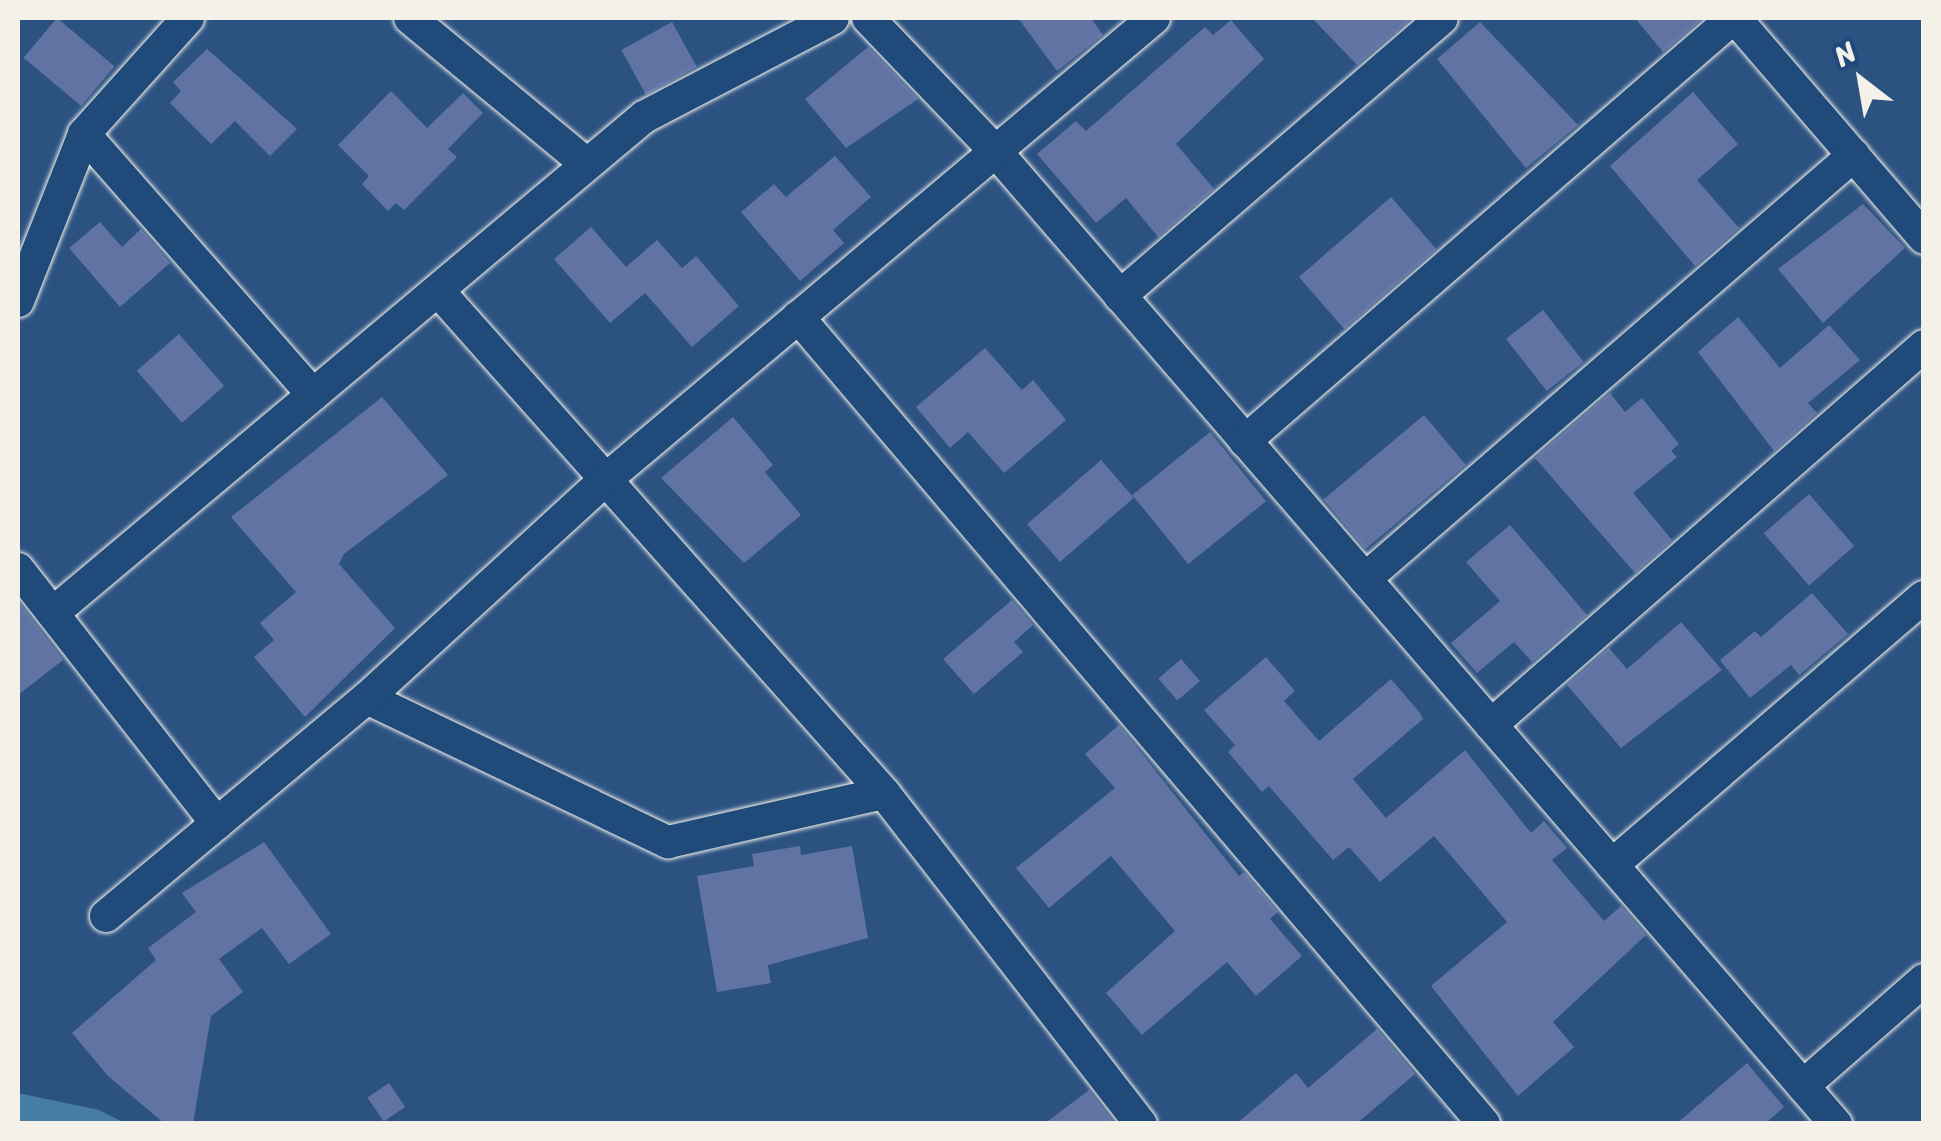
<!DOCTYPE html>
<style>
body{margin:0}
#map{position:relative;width:1941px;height:1141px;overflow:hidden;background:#2c5282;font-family:Sriracha,sans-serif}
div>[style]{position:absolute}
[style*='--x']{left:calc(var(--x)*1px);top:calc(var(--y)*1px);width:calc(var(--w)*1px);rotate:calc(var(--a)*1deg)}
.water>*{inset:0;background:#467da2}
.building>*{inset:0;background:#6073a3;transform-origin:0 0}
.roads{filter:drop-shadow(0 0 2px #f4f1e8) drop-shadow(0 0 2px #f4f1e8)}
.minor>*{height:32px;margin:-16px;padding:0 16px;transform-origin:16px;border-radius:16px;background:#1f4a7a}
span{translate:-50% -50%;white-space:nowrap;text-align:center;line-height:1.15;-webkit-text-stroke:9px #1f4a7a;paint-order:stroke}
.frame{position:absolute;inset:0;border:20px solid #f4f1e8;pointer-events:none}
.north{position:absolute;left:1811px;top:30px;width:100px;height:100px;-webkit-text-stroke:8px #1f4a7a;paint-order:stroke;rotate:329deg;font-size:28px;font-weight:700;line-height:40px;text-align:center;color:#f4f1e8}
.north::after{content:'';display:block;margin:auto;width:35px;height:45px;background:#f4f1e8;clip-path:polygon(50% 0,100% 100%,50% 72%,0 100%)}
</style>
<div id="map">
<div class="water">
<i style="clip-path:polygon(18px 1093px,99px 1110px,125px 1123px,18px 1123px)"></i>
</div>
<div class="building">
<i style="left:57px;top:18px;width:75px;height:52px;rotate:40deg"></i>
<i style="clip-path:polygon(1018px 18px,1091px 18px,1103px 35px,1057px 71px)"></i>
<i style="clip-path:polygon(1312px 18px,1412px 18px,1357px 65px)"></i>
<i style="clip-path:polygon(1635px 18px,1703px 18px,1663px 52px)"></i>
<i style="clip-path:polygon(1231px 20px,1264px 59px,1176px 144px,1214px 189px,1158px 237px,1126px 198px,1096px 223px,1037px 154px,1076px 121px,1086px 131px,1205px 27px,1213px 35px)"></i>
<i style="left:672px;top:22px;width:51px;height:58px;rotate:61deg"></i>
<i style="clip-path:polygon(1480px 22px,1578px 125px,1526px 168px,1437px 59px)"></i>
<i style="clip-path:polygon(868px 47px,918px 99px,846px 148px,805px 99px)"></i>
<i style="clip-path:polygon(207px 49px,297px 129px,270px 156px,235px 121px,211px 144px,170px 103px,181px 91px,173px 82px)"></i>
<i style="clip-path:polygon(391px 91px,427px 128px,463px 93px,483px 113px,448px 149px,457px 157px,404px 210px,396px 203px,388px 211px,362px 184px,369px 176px,338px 145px)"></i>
<i style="clip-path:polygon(1693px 92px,1738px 144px,1697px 180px,1739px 228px,1695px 266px,1610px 166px)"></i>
<i style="clip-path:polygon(835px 156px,871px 197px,833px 230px,844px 243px,800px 281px,741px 212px,774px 184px,786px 197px)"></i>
<i style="left:1391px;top:197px;width:69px;height:122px;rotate:49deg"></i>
<i style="clip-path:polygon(1863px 204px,1905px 248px,1823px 323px,1778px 269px)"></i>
<i style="clip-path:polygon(100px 222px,122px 247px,141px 229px,170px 263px,120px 307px,69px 248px)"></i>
<i style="clip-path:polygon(591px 227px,626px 267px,657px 240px,682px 268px,696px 256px,739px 306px,692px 347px,645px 293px,610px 323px,554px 259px)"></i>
<i style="left:1543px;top:310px;width:66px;height:47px;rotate:52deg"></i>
<i style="clip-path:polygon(1738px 317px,1780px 368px,1829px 325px,1860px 360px,1808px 403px,1817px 413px,1774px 451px,1698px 352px)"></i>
<i style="left:179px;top:334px;width:69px;height:56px;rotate:49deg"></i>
<i style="clip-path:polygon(985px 348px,1022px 390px,1033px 380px,1066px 420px,1004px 473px,968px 432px,950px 448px,916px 407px)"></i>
<i style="clip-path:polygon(1610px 393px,1625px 412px,1642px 398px,1679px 444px,1671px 451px,1677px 457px,1633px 493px,1672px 540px,1635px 573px,1535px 458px)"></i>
<i style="clip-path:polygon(382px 397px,448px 475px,344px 554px,339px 564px,395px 628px,305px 717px,254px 657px,274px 640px,260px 623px,296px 592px,231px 517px)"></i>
<i style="left:1424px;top:415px;width:65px;height:131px;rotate:50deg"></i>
<i style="clip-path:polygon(733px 417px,773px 465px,765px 472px,801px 515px,744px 563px,661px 478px)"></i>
<i style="left:1210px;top:432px;width:89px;height:100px;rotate:51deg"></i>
<i style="left:1101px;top:460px;width:50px;height:98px;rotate:49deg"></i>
<i style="left:1809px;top:494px;width:69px;height:60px;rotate:49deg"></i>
<i style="clip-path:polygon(1510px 525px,1587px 615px,1532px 662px,1514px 642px,1477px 673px,1451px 643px,1500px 601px,1466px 562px)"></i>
<i style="clip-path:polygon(1812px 593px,1848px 634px,1799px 675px,1791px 665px,1750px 698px,1720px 660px,1755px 631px,1761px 637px)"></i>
<i style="clip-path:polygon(1012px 600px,1033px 625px,1014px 642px,1023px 652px,974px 694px,943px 659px)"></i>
<i style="clip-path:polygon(18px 601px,63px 660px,18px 695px)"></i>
<i style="clip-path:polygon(1681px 622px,1722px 670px,1621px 748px,1567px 685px,1609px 648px,1627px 669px)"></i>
<i style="clip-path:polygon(1266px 657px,1295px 691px,1284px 701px,1319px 741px,1391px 679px,1420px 713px,1423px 719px,1353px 779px,1386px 818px,1465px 750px,1531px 833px,1544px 821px,1567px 848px,1552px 860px,1604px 921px,1621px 906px,1646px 935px,1553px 1022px,1574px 1047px,1518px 1096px,1431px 986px,1507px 922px,1471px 879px,1434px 836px,1380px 882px,1349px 847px,1333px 860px,1269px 786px,1262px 792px,1228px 752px,1235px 745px,1204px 710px)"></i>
<i style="left:1181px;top:659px;width:29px;height:30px;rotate:49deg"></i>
<i style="clip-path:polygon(1119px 725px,1239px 876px,1244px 872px,1278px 912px,1270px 919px,1302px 956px,1256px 996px,1227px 962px,1142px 1035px,1106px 993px,1175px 931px,1111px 856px,1049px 908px,1016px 868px,1115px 788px,1085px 754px)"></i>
<i style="clip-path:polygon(264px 842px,331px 934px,289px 964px,262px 928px,219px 959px,243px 992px,211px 1016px,193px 1124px,165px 1124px,108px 1076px,72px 1033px,156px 960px,148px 948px,196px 912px,182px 893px)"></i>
<i style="clip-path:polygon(800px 846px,801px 855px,852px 846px,868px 938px,768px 965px,771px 983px,717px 992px,697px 876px,754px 866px,752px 854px)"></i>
<i style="clip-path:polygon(1377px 1029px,1415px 1074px,1356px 1124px,1236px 1124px,1296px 1073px,1308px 1088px)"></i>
<i style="clip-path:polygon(1747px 1063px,1784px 1107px,1765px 1124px,1676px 1124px)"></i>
<i style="left:389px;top:1083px;width:29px;height:26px;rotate:56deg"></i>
<i style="clip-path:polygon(1089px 1090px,1115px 1124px,1044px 1124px)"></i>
</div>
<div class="roads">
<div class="minor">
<i style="--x:410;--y:18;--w:227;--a:39.6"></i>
<i style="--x:868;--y:18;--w:188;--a:46.3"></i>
<i style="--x:998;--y:154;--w:1282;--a:49.18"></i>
<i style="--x:1735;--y:18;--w:290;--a:49.3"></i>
<i style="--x:84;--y:134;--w:347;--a:48.7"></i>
<i style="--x:441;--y:294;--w:667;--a:48.4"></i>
<i style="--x:884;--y:793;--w:419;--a:52.2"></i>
<i style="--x:1120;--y:296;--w:425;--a:-40.8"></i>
<i style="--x:18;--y:301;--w:180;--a:-68.4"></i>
<i style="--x:84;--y:134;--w:156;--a:-48.1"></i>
<i style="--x:798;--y:317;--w:1059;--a:49.63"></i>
<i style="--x:1245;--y:441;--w:646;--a:-40.92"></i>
<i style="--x:18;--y:569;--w:323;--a:52"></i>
<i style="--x:1365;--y:579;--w:647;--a:-40.93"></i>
<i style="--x:53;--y:613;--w:772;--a:-40.01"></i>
<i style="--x:644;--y:117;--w:213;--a:-27.6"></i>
<i style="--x:367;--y:698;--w:334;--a:25.6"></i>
<i style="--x:668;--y:842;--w:221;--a:-12.8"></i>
<i style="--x:1491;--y:725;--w:575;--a:-41.2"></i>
<i style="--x:1612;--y:865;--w:411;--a:-40.7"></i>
<i style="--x:106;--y:916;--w:340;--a:-39.9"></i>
<i style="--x:367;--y:698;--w:321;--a:-42.5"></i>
<i style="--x:604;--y:481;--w:719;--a:-40.09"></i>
<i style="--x:1803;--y:1086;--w:161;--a:-41.2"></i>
</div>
</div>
<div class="frame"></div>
<div class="north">N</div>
</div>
